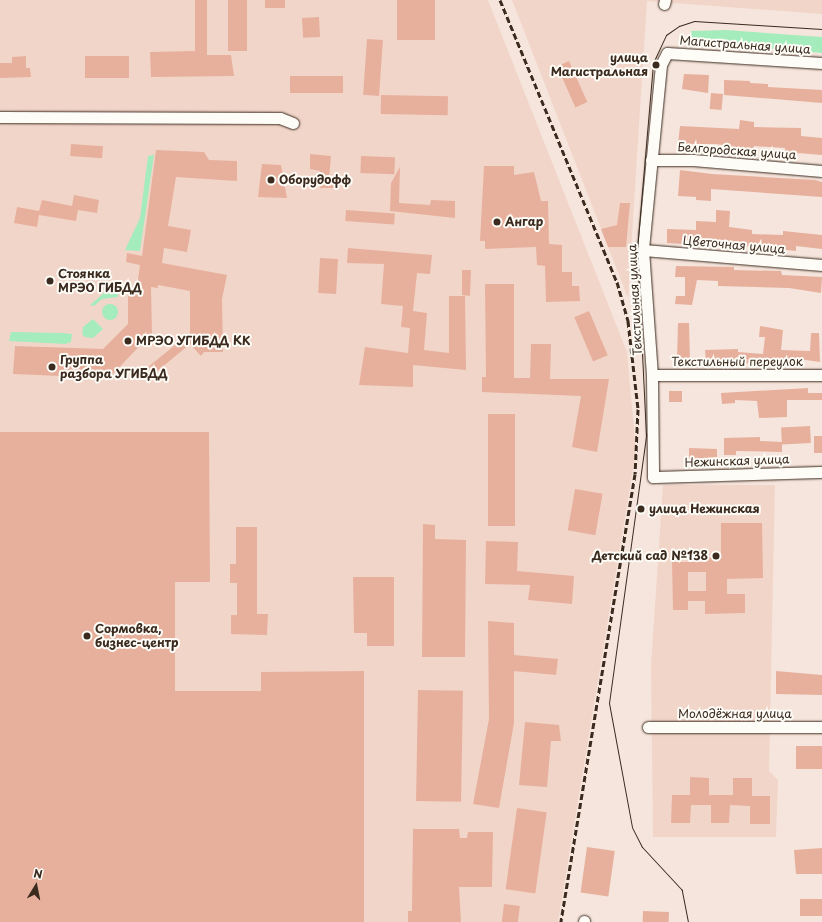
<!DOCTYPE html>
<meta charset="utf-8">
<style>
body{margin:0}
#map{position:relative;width:822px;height:922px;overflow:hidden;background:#f6e5dc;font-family:"Playpen Sans",sans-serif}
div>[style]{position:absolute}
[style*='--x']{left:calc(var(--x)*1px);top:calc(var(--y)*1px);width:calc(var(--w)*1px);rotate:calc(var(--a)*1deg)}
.built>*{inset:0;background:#f2d5c9}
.green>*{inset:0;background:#a4ecbb}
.round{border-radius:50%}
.building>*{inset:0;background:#e7b09d;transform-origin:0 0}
.roads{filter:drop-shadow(0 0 1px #3b2a1e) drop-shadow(0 0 1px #3b2a1e)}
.street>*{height:11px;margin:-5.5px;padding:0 5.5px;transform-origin:5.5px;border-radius:5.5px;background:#fdfcf7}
.tram>*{height:1px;margin:-0.5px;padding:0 0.5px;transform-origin:0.5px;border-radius:0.5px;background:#3b2a1e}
.rail>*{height:3px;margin-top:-1.5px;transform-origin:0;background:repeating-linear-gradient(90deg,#3b2a1e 0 6px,transparent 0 9px)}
.dots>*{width:11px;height:11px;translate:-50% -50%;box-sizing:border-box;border:2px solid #fdfcf7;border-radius:50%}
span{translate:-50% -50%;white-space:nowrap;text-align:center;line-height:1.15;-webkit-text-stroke:4px #fdfcf7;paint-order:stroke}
.street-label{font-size:12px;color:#3b2a1e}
.poi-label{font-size:12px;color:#3b2a1e;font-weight:700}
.right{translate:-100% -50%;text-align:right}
.left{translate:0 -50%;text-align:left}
.north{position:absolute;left:16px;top:866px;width:40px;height:40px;-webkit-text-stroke:3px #fdfcf7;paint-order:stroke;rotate:10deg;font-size:11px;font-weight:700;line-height:16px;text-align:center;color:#3b2a1e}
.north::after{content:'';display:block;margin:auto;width:14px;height:18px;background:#3b2a1e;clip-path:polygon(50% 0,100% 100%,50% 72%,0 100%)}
</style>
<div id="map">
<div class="built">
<i style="clip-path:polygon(0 0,488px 0,627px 352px,636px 451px,558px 922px,0 922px)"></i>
<i style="clip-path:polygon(512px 0,822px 0,822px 14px,647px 1px,628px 298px)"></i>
<i style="clip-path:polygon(663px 485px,775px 485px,769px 771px,778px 780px,776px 837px,653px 837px,651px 666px)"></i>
</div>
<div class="green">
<i style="clip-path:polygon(726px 30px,822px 37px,822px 53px,690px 42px,691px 31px)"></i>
<i style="clip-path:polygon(154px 155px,140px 251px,125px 250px,140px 218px,148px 156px)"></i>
<i style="clip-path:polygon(104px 293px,118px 294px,118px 297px,102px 299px,94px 306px,90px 305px)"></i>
<i class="round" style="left:102px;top:304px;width:16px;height:16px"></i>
<i style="clip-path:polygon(93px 319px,103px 329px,93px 338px,85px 337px,82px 334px,83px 327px)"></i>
<i style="clip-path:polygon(11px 332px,62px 333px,72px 334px,71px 342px,65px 344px,9px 341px)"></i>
</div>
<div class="building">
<i style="clip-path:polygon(195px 0,207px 0,207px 55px,231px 55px,234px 76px,151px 77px,150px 52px,195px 51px)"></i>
<i style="left:228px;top:0;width:19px;height:51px"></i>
<i style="left:265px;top:0;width:20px;height:8px"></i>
<i style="left:397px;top:0;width:38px;height:40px"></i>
<i style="left:319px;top:17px;width:20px;height:17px;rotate:87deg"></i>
<i style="left:367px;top:39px;width:16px;height:56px;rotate:4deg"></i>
<i style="clip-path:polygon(26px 56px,26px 68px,30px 68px,31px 77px,0 78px,0 63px,12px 63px,12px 57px)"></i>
<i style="left:85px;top:56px;width:44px;height:22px"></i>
<i style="left:569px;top:61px;width:45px;height:13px;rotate:66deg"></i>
<i style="clip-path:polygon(684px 74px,709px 75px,708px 93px,682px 89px)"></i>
<i style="left:290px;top:76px;width:53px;height:17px"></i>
<i style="clip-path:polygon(724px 80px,750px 81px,750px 83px,768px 84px,768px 87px,822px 90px,822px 103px,724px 95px)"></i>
<i style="left:711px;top:93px;width:12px;height:16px;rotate:5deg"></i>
<i style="left:381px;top:95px;width:67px;height:19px;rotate:1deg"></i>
<i style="clip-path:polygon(740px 120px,754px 122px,754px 127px,801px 128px,801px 136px,822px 138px,822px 155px,785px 152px,785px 148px,754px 146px,753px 150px,716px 144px,678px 144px,680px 126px,739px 129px)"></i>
<i style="left:71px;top:144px;width:32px;height:12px;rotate:4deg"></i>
<i style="clip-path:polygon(156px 150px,204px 152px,209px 160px,237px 161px,237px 181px,176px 177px,168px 226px,191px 230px,187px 252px,164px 248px,162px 263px,227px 275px,222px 299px,223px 352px,204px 352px,201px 356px,190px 344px,149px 378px,143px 371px,190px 333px,190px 291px,158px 285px,158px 288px,151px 287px,152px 333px,109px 378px,13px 374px,15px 346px,103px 349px,128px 324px,128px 293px,136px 293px,140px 265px,126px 262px,127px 253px,142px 256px)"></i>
<i style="clip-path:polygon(310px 154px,331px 156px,329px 178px,334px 178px,334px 188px,320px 188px,320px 171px,310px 169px)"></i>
<i style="left:361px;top:156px;width:34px;height:17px;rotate:2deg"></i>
<i style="clip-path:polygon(262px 164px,281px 165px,287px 198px,258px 197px)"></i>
<i style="clip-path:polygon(484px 166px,514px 166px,514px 175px,534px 172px,541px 201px,548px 201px,549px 244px,562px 245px,562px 272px,572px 272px,572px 286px,579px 286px,580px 301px,546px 302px,545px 266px,537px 265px,536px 247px,485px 249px,485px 241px,480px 241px)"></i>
<i style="clip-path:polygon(400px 167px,399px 203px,430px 205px,431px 200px,455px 201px,455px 218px,390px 211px,391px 183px)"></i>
<i style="clip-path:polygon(680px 170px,712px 174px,815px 180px,822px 182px,822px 197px,711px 189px,711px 201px,696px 200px,696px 197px,678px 196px)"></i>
<i style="clip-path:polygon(74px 195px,99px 200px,97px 213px,78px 210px,76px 221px,39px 215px,37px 227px,14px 223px,17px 207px,39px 211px,42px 200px,72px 206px)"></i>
<i style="clip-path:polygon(620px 203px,630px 203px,626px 247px,608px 247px,601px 229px,617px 225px)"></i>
<i style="left:346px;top:210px;width:49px;height:11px;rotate:4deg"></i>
<i style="clip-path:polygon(716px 210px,730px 211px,729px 227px,752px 230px,752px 234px,783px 235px,783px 231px,822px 235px,822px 249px,796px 246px,796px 251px,778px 249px,778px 252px,759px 251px,760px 247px,715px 245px,715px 242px,683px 240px,683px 244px,667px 243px,667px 229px,696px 230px,696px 221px,716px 222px)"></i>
<i style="clip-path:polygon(348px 248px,432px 255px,430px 274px,417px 273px,413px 311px,427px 313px,424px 350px,449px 353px,449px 296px,465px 296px,466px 370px,413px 365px,413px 387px,359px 385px,365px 347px,408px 353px,410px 328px,401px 327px,403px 306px,381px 304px,384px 264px,347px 263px)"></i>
<i style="left:320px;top:258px;width:18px;height:35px;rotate:3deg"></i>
<i style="clip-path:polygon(676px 266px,734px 267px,734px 270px,781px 271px,782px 275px,822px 277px,821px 293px,789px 288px,718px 286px,718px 281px,697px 280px,692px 305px,675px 304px,676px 296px,685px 296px,685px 277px,675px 277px)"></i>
<i style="clip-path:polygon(462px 270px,471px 270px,470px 296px,462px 295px)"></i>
<i style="clip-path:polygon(485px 284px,514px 284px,514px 378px,530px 378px,531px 344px,551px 344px,550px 379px,609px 379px,597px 452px,572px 447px,581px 396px,482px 392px,482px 377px,486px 377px)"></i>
<i style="left:589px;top:311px;width:48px;height:16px;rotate:67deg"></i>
<i style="clip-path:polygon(678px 323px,689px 323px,690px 361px,677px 361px)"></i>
<i style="clip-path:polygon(760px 326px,783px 330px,781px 350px,810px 351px,811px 333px,819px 333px,820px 362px,799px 359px,799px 364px,706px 363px,705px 350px,738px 349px,738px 352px,763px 354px,765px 337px,759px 337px)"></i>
<i style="clip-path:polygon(808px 388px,808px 393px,822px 393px,822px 400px,787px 400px,787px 417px,759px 418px,757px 401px,735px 400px,735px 403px,722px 404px,721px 393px)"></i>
<i style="left:669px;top:391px;width:13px;height:11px"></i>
<i style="left:488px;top:414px;width:27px;height:112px"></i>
<i style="left:810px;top:426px;width:17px;height:29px;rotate:87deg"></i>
<i style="clip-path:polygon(0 432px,209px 432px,210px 582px,175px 582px,175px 691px,261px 691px,261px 672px,364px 671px,364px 922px,0 922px)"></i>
<i style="left:814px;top:436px;width:8px;height:17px"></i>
<i style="clip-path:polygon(760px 437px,760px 441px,782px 442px,782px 452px,736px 451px,736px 455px,724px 455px,724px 438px)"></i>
<i style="clip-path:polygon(689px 448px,717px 449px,717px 457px,689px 460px)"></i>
<i style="left:575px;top:489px;width:28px;height:42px;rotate:10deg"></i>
<i style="clip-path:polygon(evenodd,721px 523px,762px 523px,763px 578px,727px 579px,727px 594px,745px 594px,745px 613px,705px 614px,705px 601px,688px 601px,688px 610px,673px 610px,672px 562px,706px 562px,706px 557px,721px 557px,721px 523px,688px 572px,706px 572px,706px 591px,688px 591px,688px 572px)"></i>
<i style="clip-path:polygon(423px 524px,435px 525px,435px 539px,466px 540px,465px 657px,422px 657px)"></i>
<i style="clip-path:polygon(236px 527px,257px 527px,257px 614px,268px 614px,267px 635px,231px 634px,231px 615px,237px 615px,237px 583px,230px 583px,230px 564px,236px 564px)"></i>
<i style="clip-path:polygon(486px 541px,518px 542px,517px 571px,574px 576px,572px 604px,528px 600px,530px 585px,485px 584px)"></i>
<i style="clip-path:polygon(353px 577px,394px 577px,394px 646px,367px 646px,367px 633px,354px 633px)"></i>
<i style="clip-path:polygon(488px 621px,514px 623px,514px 655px,558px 659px,556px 675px,514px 671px,514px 723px,499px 808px,473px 804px,489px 719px)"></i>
<i style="clip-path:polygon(776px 671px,822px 675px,822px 695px,776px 694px)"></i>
<i style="left:418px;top:690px;width:45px;height:111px;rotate:1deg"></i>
<i style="clip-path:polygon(525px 722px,559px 725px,561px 741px,551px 741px,547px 787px,519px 785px)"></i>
<i style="left:822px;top:746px;width:23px;height:26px;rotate:90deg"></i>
<i style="clip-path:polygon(690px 777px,709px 778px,709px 795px,733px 795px,733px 778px,752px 778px,752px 796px,770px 796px,770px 824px,750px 824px,750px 806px,730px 805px,729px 823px,711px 823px,711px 805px,691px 805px,690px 823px,671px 823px,672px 795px,690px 795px)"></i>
<i style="left:517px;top:808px;width:30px;height:82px;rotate:8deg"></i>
<i style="clip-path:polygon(413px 829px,459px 829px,460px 838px,467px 838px,468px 832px,493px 832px,492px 887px,459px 887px,461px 922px,408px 922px,408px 911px,412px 911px)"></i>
<i style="left:587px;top:847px;width:28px;height:46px;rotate:8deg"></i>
<i style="clip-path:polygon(822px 848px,822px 874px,796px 874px,794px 850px)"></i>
<i style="left:800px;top:899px;width:22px;height:17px"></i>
<i style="left:504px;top:904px;width:16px;height:18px;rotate:7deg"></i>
<i style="left:643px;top:911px;width:26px;height:11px;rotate:2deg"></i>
</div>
<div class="roads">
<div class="street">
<i style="--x:664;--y:4;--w:4;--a:-76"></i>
<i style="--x:822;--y:63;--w:155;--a:-176.3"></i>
<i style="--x:667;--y:53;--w:13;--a:117"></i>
<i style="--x:661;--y:65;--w:186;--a:95.6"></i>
<i style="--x:643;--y:250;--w:125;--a:85.9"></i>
<i style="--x:652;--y:375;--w:102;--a:89.4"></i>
<i style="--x:653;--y:477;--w:169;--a:-1.7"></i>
<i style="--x:0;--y:117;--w:280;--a:0.2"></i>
<i style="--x:280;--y:118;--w:14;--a:21"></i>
<i style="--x:651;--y:160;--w:42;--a:0"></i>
<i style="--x:693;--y:160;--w:129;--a:4.9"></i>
<i style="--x:643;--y:250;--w:180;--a:4.8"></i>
<i style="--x:652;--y:375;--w:170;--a:0"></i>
<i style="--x:648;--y:727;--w:174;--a:0"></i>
<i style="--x:584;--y:922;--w:1;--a:-90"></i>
</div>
</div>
<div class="tram">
<i style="--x:688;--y:922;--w:33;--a:-101"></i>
<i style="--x:682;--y:890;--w:59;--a:-132.9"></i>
<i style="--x:642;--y:847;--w:22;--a:-117"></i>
<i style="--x:632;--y:827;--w:126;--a:-100.5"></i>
<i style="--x:609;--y:703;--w:271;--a:-82.1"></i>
<i style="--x:646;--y:435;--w:185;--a:-92.8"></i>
<i style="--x:637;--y:250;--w:188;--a:-85.1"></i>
<i style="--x:653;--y:63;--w:31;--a:-65"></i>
<i style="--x:666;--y:35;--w:16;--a:-35"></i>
<i style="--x:679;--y:26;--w:16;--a:-18"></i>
<i style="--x:694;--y:21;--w:128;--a:3.6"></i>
</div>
<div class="rail">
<i style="--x:500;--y:0;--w:305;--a:67.5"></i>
<i style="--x:617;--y:282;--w:41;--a:74.2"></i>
<i style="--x:628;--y:321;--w:89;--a:83.5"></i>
<i style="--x:638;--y:409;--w:65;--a:92.6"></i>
<i style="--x:635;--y:474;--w:454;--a:99.4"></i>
</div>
<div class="dots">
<i style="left:656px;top:65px;background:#3b2a1e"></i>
<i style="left:271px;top:180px;background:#3b2a1e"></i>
<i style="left:497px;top:222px;background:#3b2a1e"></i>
<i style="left:50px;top:281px;background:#3b2a1e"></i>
<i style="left:128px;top:341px;background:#3b2a1e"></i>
<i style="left:52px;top:367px;background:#3b2a1e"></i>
<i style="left:641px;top:509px;background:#3b2a1e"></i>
<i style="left:716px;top:556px;background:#3b2a1e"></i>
<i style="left:87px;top:636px;background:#3b2a1e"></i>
</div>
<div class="street-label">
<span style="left:745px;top:45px;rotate:4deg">Магистральная улица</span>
<span style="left:737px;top:151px;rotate:4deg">Белгородская улица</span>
<span style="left:734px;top:245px;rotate:5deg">Цветочная улица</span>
<span style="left:635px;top:300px;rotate:-93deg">Текстильная улица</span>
<span style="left:737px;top:362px">Текстильный переулок</span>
<span style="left:737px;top:461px;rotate:-2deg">Нежинская улица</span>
<span style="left:735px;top:714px">Молодёжная улица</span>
</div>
<div class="poi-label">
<span class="right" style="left:648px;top:65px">улица<br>Магистральная</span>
<span class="left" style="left:279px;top:180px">Оборудофф</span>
<span class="left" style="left:505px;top:222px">Ангар</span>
<span class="left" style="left:58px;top:281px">Стоянка<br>МРЭО ГИБДД</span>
<span class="left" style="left:136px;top:341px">МРЭО УГИБДД КК</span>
<span class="left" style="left:60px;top:367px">Группа<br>разбора УГИБДД</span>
<span class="left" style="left:649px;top:509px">улица Нежинская</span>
<span class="right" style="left:708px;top:556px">Детский сад №138</span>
<span class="left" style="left:95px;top:636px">Сормовка,<br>бизнес-центр</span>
</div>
<div class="north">N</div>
</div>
